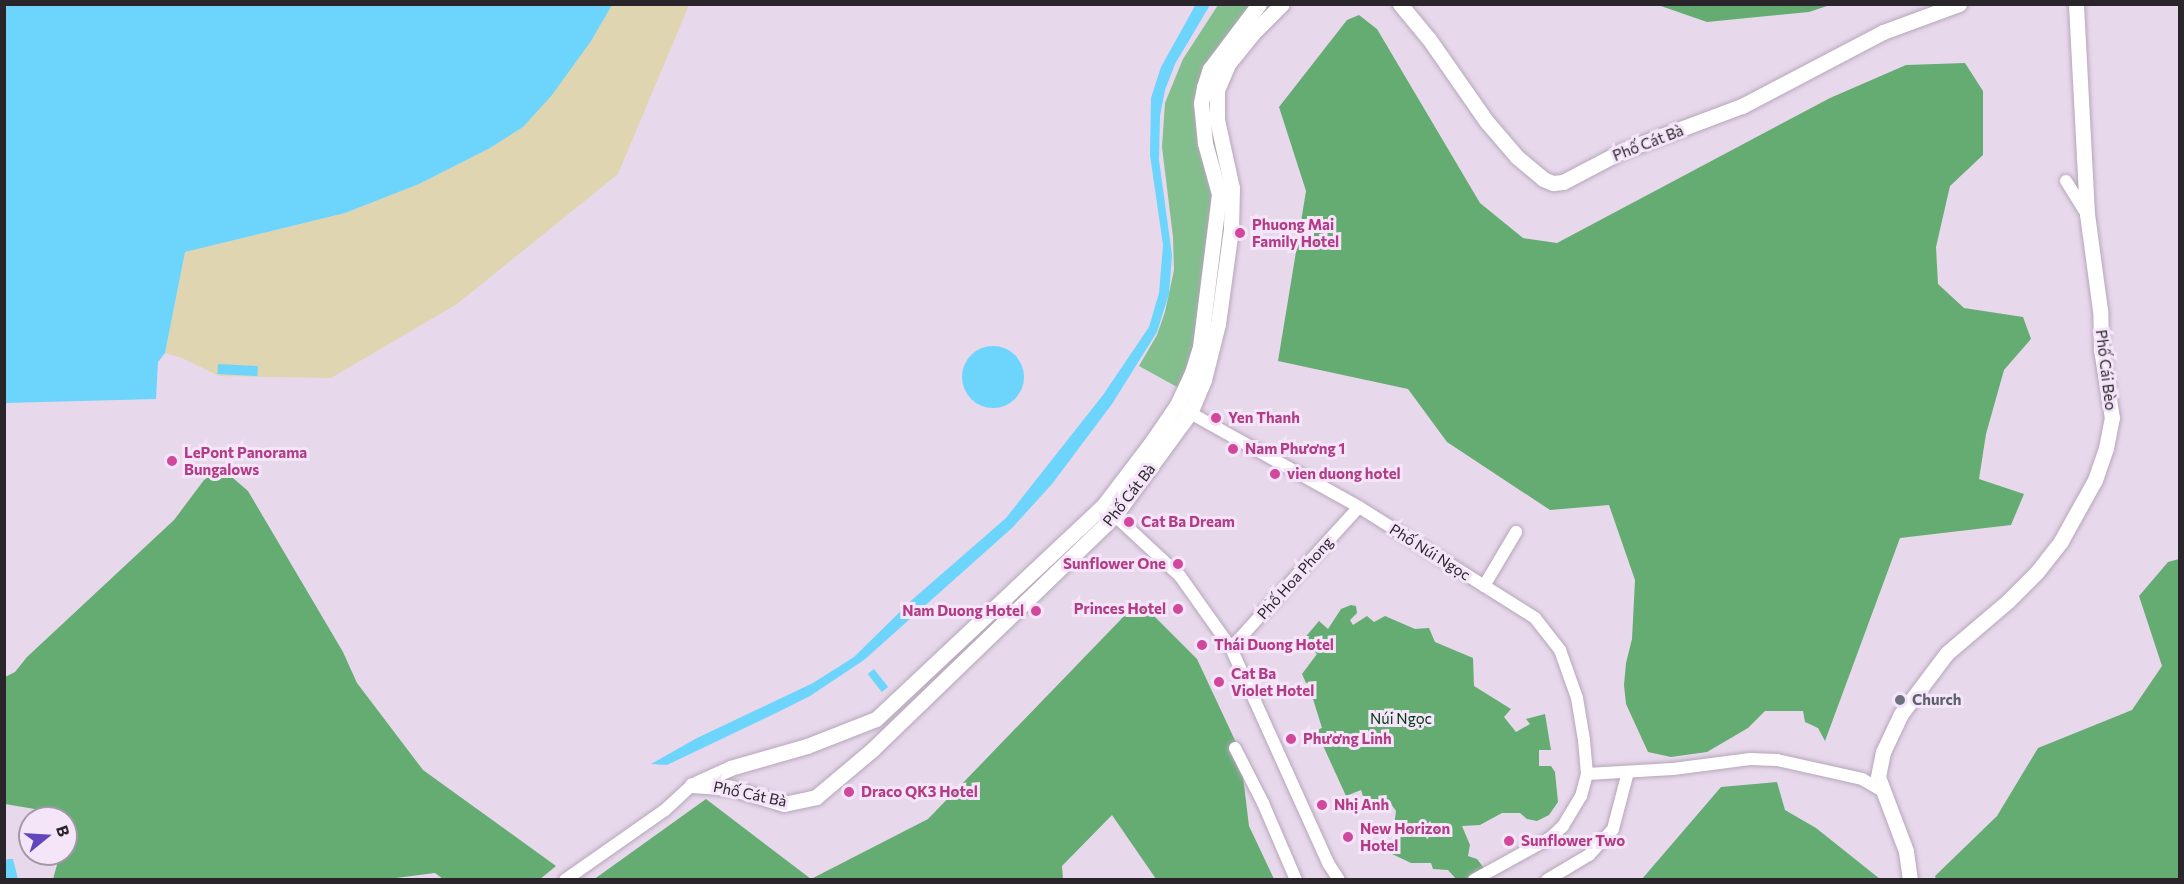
<!DOCTYPE html>
<meta charset="utf-8">
<style>
body{margin:0}
#map{position:relative;width:2184px;height:884px;overflow:hidden;background:#e8d8ec;font-family:Commissioner,sans-serif}
div>[style]{position:absolute}
[style*='--x']{left:calc(var(--x)*1px);top:calc(var(--y)*1px);width:calc(var(--w)*1px);rotate:calc(var(--a)*1deg)}
.green>*{inset:0;background:#83be8d}
.forest>*{inset:0;background:#65ac73}
.sand>*{inset:0;background:#dfd5b0}
.water>*{inset:0;background:#6dd4fb;transform-origin:0 0}
.round{border-radius:50%}
.roads{filter:drop-shadow(0 0 2px #b5a6b9) drop-shadow(0 0 2px #b5a6b9)}
.minor>*{height:12px;margin:-6px;padding:0 6px;transform-origin:6px;border-radius:6px;background:#fff}
.major>*{height:15px;margin:-7.5px;padding:0 7.5px;transform-origin:7.5px;border-radius:7.5px;background:#fff}
.dots>*{width:16px;height:16px;translate:-50% -50%;box-sizing:border-box;border:3px solid #f5e5f9;border-radius:50%}
span{translate:-50% -50%;white-space:nowrap;text-align:center;line-height:1.15;-webkit-text-stroke:6px #f5e5f9;paint-order:stroke}
.street-label{font-size:15px;color:#2a242b}
.hotel-label{font-size:15px;color:#b23c85;font-weight:700}
.left{translate:0 -50%;text-align:left}
.right{translate:-100% -50%;text-align:right}
.worship-label{font-size:15px;color:#5b616d;font-weight:700}
.park-label{font-size:15px;color:#003611}
.frame{position:absolute;inset:0;border:6px solid #2a242b;pointer-events:none}
.north{position:absolute;left:18px;top:806px;width:60px;height:60px;box-sizing:border-box;background:#f5e5f9;border:2px solid #a498a7;border-radius:50%;rotate:72deg;font-size:16px;font-weight:700;line-height:24px;text-align:center;color:#2a242b}
.north::after{content:'';display:block;margin:auto;width:21px;height:27px;background:#6146be;clip-path:polygon(50% 0,100% 100%,50% 72%,0 100%)}
</style>
<div id="map">
<div class="green">
<i style="clip-path:polygon(1218px 5px,1266px 5px,1201px 78px,1209px 100px,1215px 153px,1223px 176px,1221px 239px,1210px 335px,1188px 393px,1139px 366px,1157px 335px,1165px 312px,1174px 270px,1173px 237px,1162px 147px,1165px 103px,1183px 59px)"></i>
</div>
<div class="forest">
<i style="clip-path:polygon(1658px 5px,1830px 5px,1809px 12px,1707px 22px)"></i>
<i style="clip-path:polygon(1359px 15px,1377px 29px,1480px 203px,1523px 238px,1557px 243px,1830px 98px,1906px 65px,1965px 63px,1983px 91px,1983px 155px,1950px 186px,1936px 247px,1938px 284px,1964px 308px,2023px 317px,2031px 339px,2004px 370px,1986px 434px,1979px 479px,2024px 494px,2011px 525px,1900px 538px,1825px 741px,1818px 728px,1805px 722px,1803px 711px,1765px 711px,1748px 728px,1707px 752px,1671px 757px,1648px 752px,1626px 704px,1624px 685px,1626px 663px,1632px 639px,1635px 580px,1609px 505px,1550px 510px,1447px 442px,1408px 389px,1278px 361px,1306px 191px,1279px 107px,1347px 20px)"></i>
<i style="clip-path:polygon(217px 471px,226px 472px,248px 491px,343px 652px,357px 683px,423px 770px,556px 866px,539px 880px,443px 879px,435px 873px,380px 880px,53px 879px,60px 854px,66px 854px,67px 829px,64px 814px,5px 804px,5px 677px,15px 672px,27px 657px,174px 520px,204px 480px)"></i>
<i style="clip-path:polygon(2179px 559px,2179px 879px,1936px 879px,1935px 876px,1997px 816px,2038px 748px,2132px 710px,2162px 666px,2139px 596px,2168px 562px)"></i>
<i style="clip-path:polygon(1139px 605px,1145px 607px,1197px 659px,1240px 751px,1249px 826px,1274px 879px,1156px 879px,1112px 815px,1062px 866px,1063px 879px,593px 880px,706px 799px,811px 879px,928px 819px,1129px 611px)"></i>
<i style="clip-path:polygon(1351px 605px,1356px 606px,1357px 613px,1350px 620px,1353px 625px,1367px 616px,1374px 622px,1385px 616px,1415px 629px,1429px 628px,1435px 642px,1473px 658px,1474px 686px,1511px 709px,1504px 717px,1516px 732px,1530px 724px,1526px 719px,1545px 714px,1551px 750px,1539px 750px,1539px 766px,1551px 766px,1555px 772px,1558px 802px,1549px 815px,1537px 821px,1527px 819px,1520px 813px,1502px 813px,1480px 825px,1462px 826px,1470px 845px,1468px 856px,1477px 859px,1484px 868px,1468px 879px,1456px 879px,1448px 870px,1433px 869px,1431px 863px,1411px 863px,1392px 854px,1387px 846px,1402px 834px,1394px 826px,1396px 811px,1389px 801px,1367px 808px,1361px 790px,1346px 796px,1320px 739px,1310px 742px,1307px 734px,1322px 728px,1313px 699px,1316px 695px,1311px 682px,1306px 683px,1302px 674px,1317px 654px,1303px 640px,1319px 621px,1328px 629px,1341px 609px)"></i>
<i style="clip-path:polygon(1777px 782px,1785px 810px,1816px 828px,1880px 879px,1642px 879px,1721px 787px)"></i>
</div>
<div class="sand">
<i style="clip-path:polygon(612px 5px,689px 5px,618px 174px,457px 304px,331px 378px,219px 376px,182px 358px,165px 353px,185px 252px,345px 213px,419px 184px,490px 148px,523px 127px,591px 41px)"></i>
</div>
<div class="water">
<i style="clip-path:polygon(1196px 4px,1210px 5px,1175px 64px,1165px 90px,1160px 116px,1159px 160px,1172px 255px,1169px 294px,1157px 332px,1112px 404px,1052px 484px,1012px 528px,864px 660px,810px 696px,778px 712px,667px 765px,651px 764px,697px 738px,813px 683px,854px 657px,913px 599px,1006px 518px,1103px 395px,1149px 327px,1159px 293px,1163px 245px,1150px 155px,1151px 98px,1161px 67px)"></i>
<i style="clip-path:polygon(4px 5px,5px 4px,612px 5px,591px 41px,552px 95px,523px 127px,490px 148px,419px 184px,345px 213px,185px 252px,165px 353px,158px 362px,156px 399px,5px 403px)"></i>
<i class="round" style="left:962px;top:346px;width:62px;height:62px"></i>
<i style="left:218px;top:364px;width:40px;height:10px;rotate:3deg"></i>
<i style="left:874px;top:669px;width:23px;height:8px;rotate:52deg"></i>
<i style="clip-path:polygon(8px 859px,13px 859px,18px 879px,6px 879px,5px 861px)"></i>
</div>
<div class="roads">
<div class="minor">
<i style="--x:2066;--y:181;--w:39;--a:58"></i>
<i style="--x:1183;--y:409;--w:201;--a:29.1"></i>
<i style="--x:1359;--y:507;--w:208;--a:32.2"></i>
<i style="--x:1535;--y:618;--w:41;--a:52"></i>
<i style="--x:1560;--y:650;--w:51;--a:70.5"></i>
<i style="--x:1577;--y:698;--w:43;--a:80.5"></i>
<i style="--x:1584;--y:740;--w:34;--a:85"></i>
<i style="--x:1587;--y:774;--w:23;--a:105"></i>
<i style="--x:1581;--y:796;--w:35;--a:121"></i>
<i style="--x:1563;--y:826;--w:18;--a:137"></i>
<i style="--x:1550;--y:838;--w:87;--a:151.1"></i>
<i style="--x:1110;--y:511;--w:96;--a:42.9"></i>
<i style="--x:1180;--y:576;--w:88;--a:54.7"></i>
<i style="--x:1231;--y:648;--w:236;--a:65.7"></i>
<i style="--x:1328;--y:863;--w:20;--a:57"></i>
<i style="--x:1484;--y:586;--w:63;--a:-59.3"></i>
<i style="--x:1231;--y:648;--w:190;--a:-47.8"></i>
<i style="--x:1235;--y:748;--w:62;--a:63"></i>
<i style="--x:1263;--y:803;--w:84;--a:66.8"></i>
<i style="--x:1587;--y:774;--w:86;--a:-3.3"></i>
<i style="--x:1673;--y:769;--w:78;--a:-7.4"></i>
<i style="--x:1750;--y:759;--w:27;--a:2"></i>
<i style="--x:1777;--y:760;--w:87;--a:12.6"></i>
<i style="--x:1862;--y:779;--w:22;--a:30"></i>
<i style="--x:565;--y:880;--w:122;--a:-35"></i>
<i style="--x:665;--y:810;--w:37;--a:-43"></i>
<i style="--x:1547;--y:880;--w:49;--a:-30.8"></i>
<i style="--x:1589;--y:855;--w:35;--a:-47"></i>
<i style="--x:1613;--y:829;--w:59;--a:-75.3"></i>
</div>
<div class="major">
<i style="--x:1400;--y:4;--w:45;--a:50.4"></i>
<i style="--x:1429;--y:39;--w:101;--a:55.1"></i>
<i style="--x:1487;--y:122;--w:46;--a:49.4"></i>
<i style="--x:1517;--y:157;--w:34;--a:40"></i>
<i style="--x:1543;--y:179;--w:11;--a:22"></i>
<i style="--x:1553;--y:183;--w:10;--a:-6"></i>
<i style="--x:1563;--y:182;--w:67;--a:-27.7"></i>
<i style="--x:1622;--y:151;--w:128;--a:-20.6"></i>
<i style="--x:1742;--y:106;--w:159;--a:-27.7"></i>
<i style="--x:1883;--y:32;--w:81;--a:-20.2"></i>
<i style="--x:697;--y:783;--w:36;--a:-24"></i>
<i style="--x:730;--y:768;--w:80;--a:-15.9"></i>
<i style="--x:807;--y:746;--w:74;--a:-21.4"></i>
<i style="--x:876;--y:719;--w:311;--a:-43.2"></i>
<i style="--x:1103;--y:506;--w:79;--a:-52.7"></i>
<i style="--x:1151;--y:443;--w:46;--a:-55.6"></i>
<i style="--x:1177;--y:405;--w:35;--a:-65"></i>
<i style="--x:1192;--y:373;--w:27;--a:-73"></i>
<i style="--x:1200;--y:347;--w:154;--a:-82.9"></i>
<i style="--x:1219;--y:194;--w:53;--a:-105.4"></i>
<i style="--x:1205;--y:143;--w:40;--a:-95.7"></i>
<i style="--x:1201;--y:103;--w:16;--a:-79"></i>
<i style="--x:1204;--y:87;--w:19;--a:-72"></i>
<i style="--x:1210;--y:69;--w:81;--a:-53"></i>
<i style="--x:692;--y:785;--w:39;--a:4"></i>
<i style="--x:731;--y:788;--w:55;--a:16.8"></i>
<i style="--x:784;--y:804;--w:33;--a:-12"></i>
<i style="--x:816;--y:797;--w:75;--a:-40.1"></i>
<i style="--x:873;--y:749;--w:337;--a:-44"></i>
<i style="--x:1115;--y:515;--w:127;--a:-53.7"></i>
<i style="--x:1190;--y:413;--w:36;--a:-67"></i>
<i style="--x:1204;--y:380;--w:58;--a:-76"></i>
<i style="--x:1218;--y:324;--w:96;--a:-82.2"></i>
<i style="--x:1231;--y:229;--w:41;--a:-88.6"></i>
<i style="--x:1232;--y:188;--w:70;--a:-102.4"></i>
<i style="--x:1217;--y:120;--w:30;--a:-90"></i>
<i style="--x:1217;--y:90;--w:28;--a:-67"></i>
<i style="--x:1228;--y:64;--w:38;--a:-51"></i>
<i style="--x:1252;--y:34;--w:42;--a:-45"></i>
<i style="--x:1910;--y:880;--w:29;--a:-98"></i>
<i style="--x:1906;--y:851;--w:79;--a:-110.7"></i>
<i style="--x:1878;--y:777;--w:25;--a:-79"></i>
<i style="--x:1883;--y:752;--w:42;--a:-64.7"></i>
<i style="--x:1901;--y:714;--w:76;--a:-53"></i>
<i style="--x:1947;--y:653;--w:80;--a:-40.4"></i>
<i style="--x:2008;--y:601;--w:41;--a:-45"></i>
<i style="--x:2037;--y:572;--w:39;--a:-52"></i>
<i style="--x:2061;--y:541;--w:70;--a:-60.9"></i>
<i style="--x:2095;--y:480;--w:34;--a:-71"></i>
<i style="--x:2106;--y:448;--w:31;--a:-79"></i>
<i style="--x:2112;--y:418;--w:70;--a:-99.1"></i>
<i style="--x:2101;--y:349;--w:39;--a:-91"></i>
<i style="--x:2100;--y:310;--w:97;--a:-97.7"></i>
<i style="--x:2087;--y:214;--w:210;--a:-93"></i>
</div>
</div>
<div class="dots">
<i style="left:1240px;top:233px;background:#d1479c"></i>
<i style="left:1216px;top:418px;background:#d1479c"></i>
<i style="left:1233px;top:449px;background:#d1479c"></i>
<i style="left:172px;top:461px;background:#d1479c"></i>
<i style="left:1275px;top:474px;background:#d1479c"></i>
<i style="left:1129px;top:522px;background:#d1479c"></i>
<i style="left:1178px;top:564px;background:#d1479c"></i>
<i style="left:1178px;top:609px;background:#d1479c"></i>
<i style="left:1036px;top:611px;background:#d1479c"></i>
<i style="left:1202px;top:645px;background:#d1479c"></i>
<i style="left:1219px;top:682px;background:#d1479c"></i>
<i style="left:1900px;top:700px;background:#6b7280"></i>
<i style="left:1291px;top:739px;background:#d1479c"></i>
<i style="left:849px;top:792px;background:#d1479c"></i>
<i style="left:1322px;top:805px;background:#d1479c"></i>
<i style="left:1348px;top:837px;background:#d1479c"></i>
<i style="left:1509px;top:841px;background:#d1479c"></i>
</div>
<div class="street-label">
<span style="left:1648px;top:143px;rotate:-21deg">Phố Cát Bà</span>
<span style="left:2106px;top:370px;rotate:83deg">Phố Cái Bèo</span>
<span style="left:1129px;top:495px;rotate:-52deg">Phố Cát Bà</span>
<span style="left:1430px;top:552px;rotate:32deg">Phố Núi Ngọc</span>
<span style="left:1295px;top:578px;rotate:-48deg">Phố Hoa Phong</span>
<span style="left:750px;top:794px;rotate:12deg">Phố Cát Bà</span>
</div>
<div class="hotel-label">
<span class="left" style="left:1252px;top:233px">Phuong Mai<br>Family Hotel</span>
<span class="left" style="left:1228px;top:418px">Yen Thanh</span>
<span class="left" style="left:1245px;top:449px">Nam Phương 1</span>
<span class="left" style="left:184px;top:461px">LePont Panorama<br>Bungalows</span>
<span class="left" style="left:1287px;top:474px">vien duong hotel</span>
<span class="left" style="left:1141px;top:522px">Cat Ba Dream</span>
<span class="right" style="left:1166px;top:564px">Sunflower One</span>
<span class="right" style="left:1166px;top:609px">Princes Hotel</span>
<span class="right" style="left:1024px;top:611px">Nam Duong Hotel</span>
<span class="left" style="left:1214px;top:645px">Thái Duong Hotel</span>
<span class="left" style="left:1231px;top:682px">Cat Ba<br>Violet Hotel</span>
<span class="left" style="left:1303px;top:739px">Phương Linh</span>
<span class="left" style="left:861px;top:792px">Draco QK3 Hotel</span>
<span class="left" style="left:1334px;top:805px">Nhị Anh</span>
<span class="left" style="left:1360px;top:837px">New Horizon<br>Hotel</span>
<span class="left" style="left:1521px;top:841px">Sunflower Two</span>
</div>
<div class="worship-label">
<span class="left" style="left:1912px;top:700px">Church</span>
</div>
<div class="park-label">
<span style="left:1401px;top:719px">Núi Ngọc</span>
</div>
<div class="frame"></div>
<div class="north">B</div>
</div>
